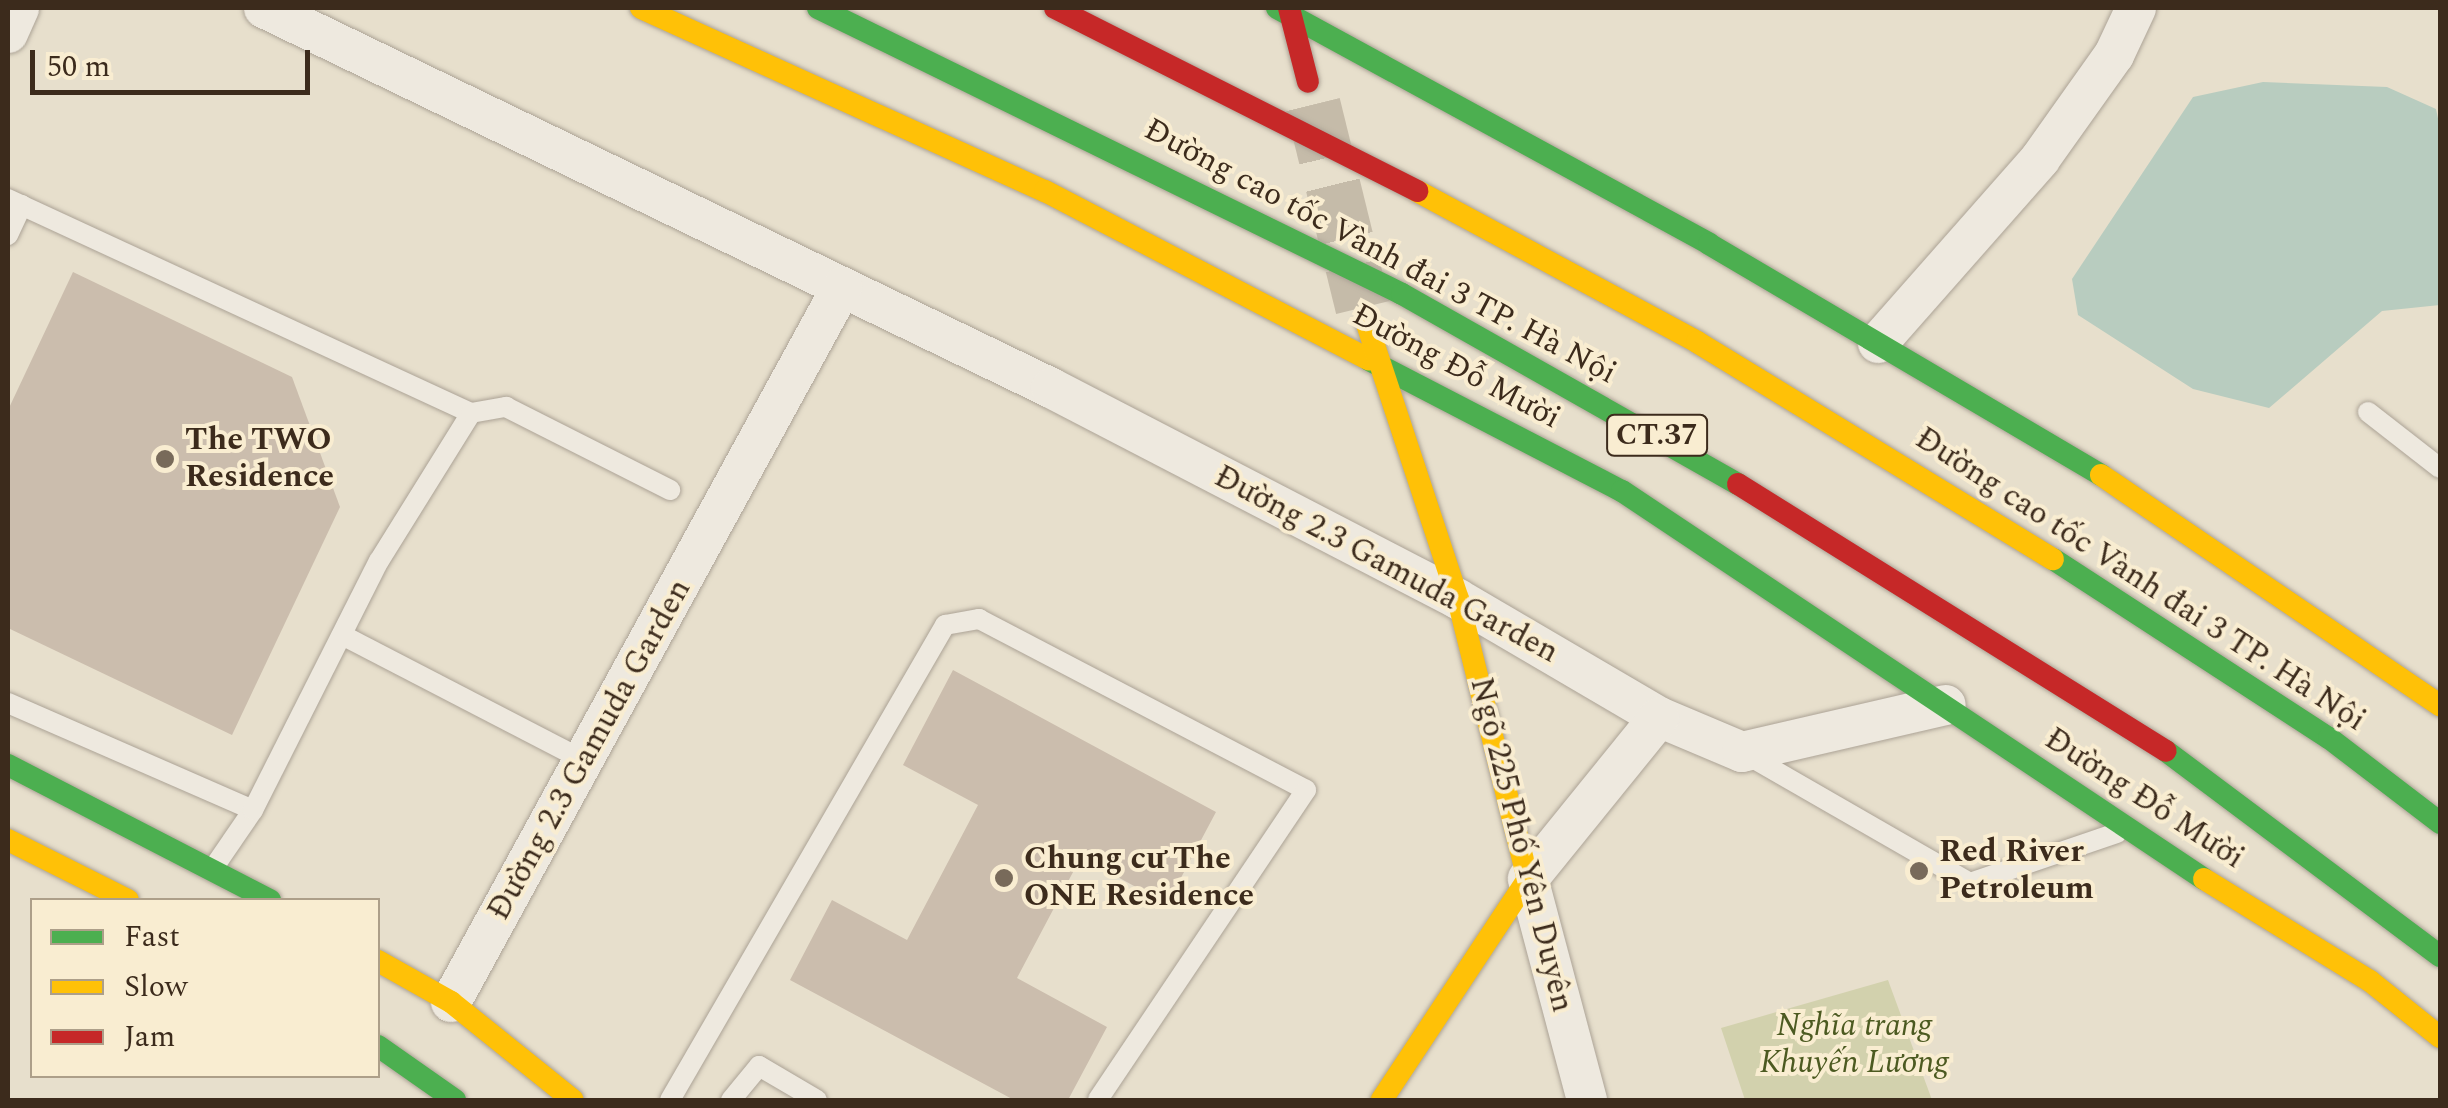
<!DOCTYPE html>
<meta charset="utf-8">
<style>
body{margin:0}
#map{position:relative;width:2448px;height:1108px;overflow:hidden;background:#e7dfcc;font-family:Spectral,serif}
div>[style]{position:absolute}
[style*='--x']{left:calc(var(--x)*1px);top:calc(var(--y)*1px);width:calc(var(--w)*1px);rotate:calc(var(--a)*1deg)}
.cemetery>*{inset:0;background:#d2d1ad}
.water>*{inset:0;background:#b8ccbf}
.building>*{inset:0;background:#cbbdad}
.secondary-tunnel>*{height:55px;margin-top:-27.5px;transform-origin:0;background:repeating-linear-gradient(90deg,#c5bba9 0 55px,transparent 0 83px)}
.roads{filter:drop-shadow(0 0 2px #aca396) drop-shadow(0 0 2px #aca396)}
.lane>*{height:20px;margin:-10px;padding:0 10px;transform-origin:10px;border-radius:10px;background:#eee9df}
.street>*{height:40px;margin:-20px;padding:0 20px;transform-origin:20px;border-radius:20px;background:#eee9df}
.fast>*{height:22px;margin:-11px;padding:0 11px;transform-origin:11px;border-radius:11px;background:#4caf50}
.slow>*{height:22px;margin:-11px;padding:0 11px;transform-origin:11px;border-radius:11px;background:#ffc107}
.jam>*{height:22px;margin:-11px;padding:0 11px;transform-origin:11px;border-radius:11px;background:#c62828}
.dots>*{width:28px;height:28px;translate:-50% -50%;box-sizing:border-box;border:5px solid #f9edd1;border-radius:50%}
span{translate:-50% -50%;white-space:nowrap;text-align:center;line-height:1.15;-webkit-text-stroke:8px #f9edd1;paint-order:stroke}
.shield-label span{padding:2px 8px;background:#f9edd1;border:2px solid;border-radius:8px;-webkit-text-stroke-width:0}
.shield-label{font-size:30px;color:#3c2b1c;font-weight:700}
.street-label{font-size:32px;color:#3c2b1c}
.poi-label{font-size:32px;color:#3c2b1c;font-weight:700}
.left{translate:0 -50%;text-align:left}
.park-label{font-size:32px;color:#4c5a21;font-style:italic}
.frame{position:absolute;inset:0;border:10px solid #3c2b1c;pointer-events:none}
.legend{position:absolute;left:30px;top:898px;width:350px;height:180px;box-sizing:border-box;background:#f9edd1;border:2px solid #ad9f89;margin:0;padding:12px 18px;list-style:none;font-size:30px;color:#3c2b1c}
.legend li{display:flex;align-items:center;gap:20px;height:50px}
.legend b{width:50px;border:2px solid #ad9f89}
.scale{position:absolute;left:30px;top:50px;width:280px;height:45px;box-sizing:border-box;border:5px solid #3c2b1c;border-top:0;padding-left:12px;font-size:30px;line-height:35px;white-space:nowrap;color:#3c2b1c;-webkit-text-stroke:8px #f9edd1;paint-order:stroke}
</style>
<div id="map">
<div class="cemetery">
<i style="clip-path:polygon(1888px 980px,1932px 1100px,1745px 1100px,1721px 1028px)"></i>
</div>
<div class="water">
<i style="clip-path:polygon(2263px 82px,2387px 87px,2436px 109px,2440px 128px,2440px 305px,2382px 311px,2269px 408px,2193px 389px,2078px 315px,2072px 279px,2193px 97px)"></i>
</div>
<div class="building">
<i style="clip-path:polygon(73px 272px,292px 377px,340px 507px,232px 735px,8px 628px,8px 410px)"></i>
<i style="clip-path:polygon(953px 670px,1216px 812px,1167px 904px,1081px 857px,1017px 978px,1107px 1027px,1068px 1100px,1014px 1100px,790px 980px,832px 900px,907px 940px,978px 805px,903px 765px)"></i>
</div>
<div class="secondary-tunnel">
<i style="--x:1313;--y:104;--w:209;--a:76.2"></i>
</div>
<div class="roads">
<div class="lane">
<i style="--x:8;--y:199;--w:510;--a:24.81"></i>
<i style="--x:8;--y:235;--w:33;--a:-65"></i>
<i style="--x:2368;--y:412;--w:91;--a:37.9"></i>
<i style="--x:342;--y:635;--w:274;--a:27.4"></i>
<i style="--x:8;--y:703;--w:267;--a:23.6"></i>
<i style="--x:1744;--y:753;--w:261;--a:29.9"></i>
<i style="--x:1970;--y:883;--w:155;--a:-18.8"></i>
<i style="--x:214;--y:867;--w:69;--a:-55.6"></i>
<i style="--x:253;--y:810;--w:279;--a:-63.2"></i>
<i style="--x:379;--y:561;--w:174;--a:-58.1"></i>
<i style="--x:471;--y:413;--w:36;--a:-10"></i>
<i style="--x:506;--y:407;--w:184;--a:26.8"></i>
<i style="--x:670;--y:1100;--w:549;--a:-59.93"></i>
<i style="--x:945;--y:625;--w:35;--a:-10"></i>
<i style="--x:979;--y:619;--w:369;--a:27.6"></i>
<i style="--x:1306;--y:790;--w:373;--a:123.9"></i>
<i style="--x:731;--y:1100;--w:44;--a:-50.5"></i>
<i style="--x:759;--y:1066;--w:67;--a:30.4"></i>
</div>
<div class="street">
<i style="--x:264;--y:8;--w:874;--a:25.77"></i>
<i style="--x:1051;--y:388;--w:458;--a:27.4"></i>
<i style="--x:1458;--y:599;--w:233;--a:30.4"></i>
<i style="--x:1659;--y:717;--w:90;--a:22.9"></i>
<i style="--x:1742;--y:752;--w:209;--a:-13"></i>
<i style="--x:8;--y:33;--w:27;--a:-66"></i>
<i style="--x:1878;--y:343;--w:245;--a:-48.6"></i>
<i style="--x:2040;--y:159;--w:128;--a:-54.6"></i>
<i style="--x:2114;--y:55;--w:52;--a:-64.9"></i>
<i style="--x:451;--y:1002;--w:815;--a:-61.33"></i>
<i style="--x:1587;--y:1100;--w:229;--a:-104.9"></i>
<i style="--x:1528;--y:879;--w:208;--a:-51"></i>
</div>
<div class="fast">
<i style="--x:818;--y:8;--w:650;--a:26.09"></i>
<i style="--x:1402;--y:294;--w:386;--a:29.5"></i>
<i style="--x:1277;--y:8;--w:492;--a:28.6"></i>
<i style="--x:1709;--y:244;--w:455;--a:30.5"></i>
<i style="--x:1369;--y:360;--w:285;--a:27.4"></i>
<i style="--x:1622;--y:491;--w:699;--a:33.69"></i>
<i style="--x:2053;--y:559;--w:329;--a:33"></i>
<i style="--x:2329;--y:738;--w:140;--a:37.4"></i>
<i style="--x:2166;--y:751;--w:342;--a:36.8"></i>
<i style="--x:8;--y:765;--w:295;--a:27.3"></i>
<i style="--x:378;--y:1046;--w:94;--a:35"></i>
</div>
<div class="slow">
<i style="--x:641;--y:8;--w:444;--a:24.4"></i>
<i style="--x:1045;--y:191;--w:365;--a:27.5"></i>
<i style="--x:1417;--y:191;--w:318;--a:28.3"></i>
<i style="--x:1697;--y:342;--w:417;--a:31.4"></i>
<i style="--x:1367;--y:324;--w:290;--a:71.7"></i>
<i style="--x:1458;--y:599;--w:289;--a:76"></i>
<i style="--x:1528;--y:879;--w:265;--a:123.5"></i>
<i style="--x:2101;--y:475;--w:410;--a:34.2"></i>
<i style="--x:8;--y:840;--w:134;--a:26.6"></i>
<i style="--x:2204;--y:879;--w:195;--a:31.6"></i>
<i style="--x:2370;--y:981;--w:90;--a:38.7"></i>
<i style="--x:378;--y:961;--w:84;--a:29.3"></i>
<i style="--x:451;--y:1002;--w:156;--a:38.8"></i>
</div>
<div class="jam">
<i style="--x:1055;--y:8;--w:406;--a:26.8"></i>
<i style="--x:1289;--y:8;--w:76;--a:75.6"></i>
<i style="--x:1738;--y:484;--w:504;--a:31.96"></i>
</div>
</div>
<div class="dots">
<i style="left:165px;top:459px;background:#786a5a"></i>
<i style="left:1919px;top:871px;background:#786a5a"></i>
<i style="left:1004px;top:878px;background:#786a5a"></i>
</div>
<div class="shield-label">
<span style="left:1657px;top:435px">CT.37</span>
</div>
<div class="street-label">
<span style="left:1380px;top:252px;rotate:28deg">Đường cao tốc Vành đai 3 TP. Hà Nội</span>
<span style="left:1456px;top:367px;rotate:28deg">Đường Đỗ Mười</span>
<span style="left:1386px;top:565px;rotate:28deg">Đường 2.3 Gamuda Garden</span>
<span style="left:2140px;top:580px;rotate:33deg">Đường cao tốc Vành đai 3 TP. Hà Nội</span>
<span style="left:590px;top:750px;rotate:-61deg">Đường 2.3 Gamuda Garden</span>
<span style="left:2144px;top:799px;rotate:33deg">Đường Đỗ Mười</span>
<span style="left:1521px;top:845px;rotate:76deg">Ngõ 225 Phố Yên Duyên</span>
</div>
<div class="poi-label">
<span class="left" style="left:185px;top:459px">The TWO<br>Residence</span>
<span class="left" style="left:1939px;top:871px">Red River<br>Petroleum</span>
<span class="left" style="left:1024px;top:878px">Chung cư The<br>ONE Residence</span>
</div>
<div class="park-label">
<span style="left:1854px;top:1045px">Nghĩa trang<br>Khuyến Lương</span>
</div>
<div class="frame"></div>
<ul class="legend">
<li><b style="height:12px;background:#4caf50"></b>Fast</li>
<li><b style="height:12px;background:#ffc107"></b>Slow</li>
<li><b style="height:12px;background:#c62828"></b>Jam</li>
</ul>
<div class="scale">50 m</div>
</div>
